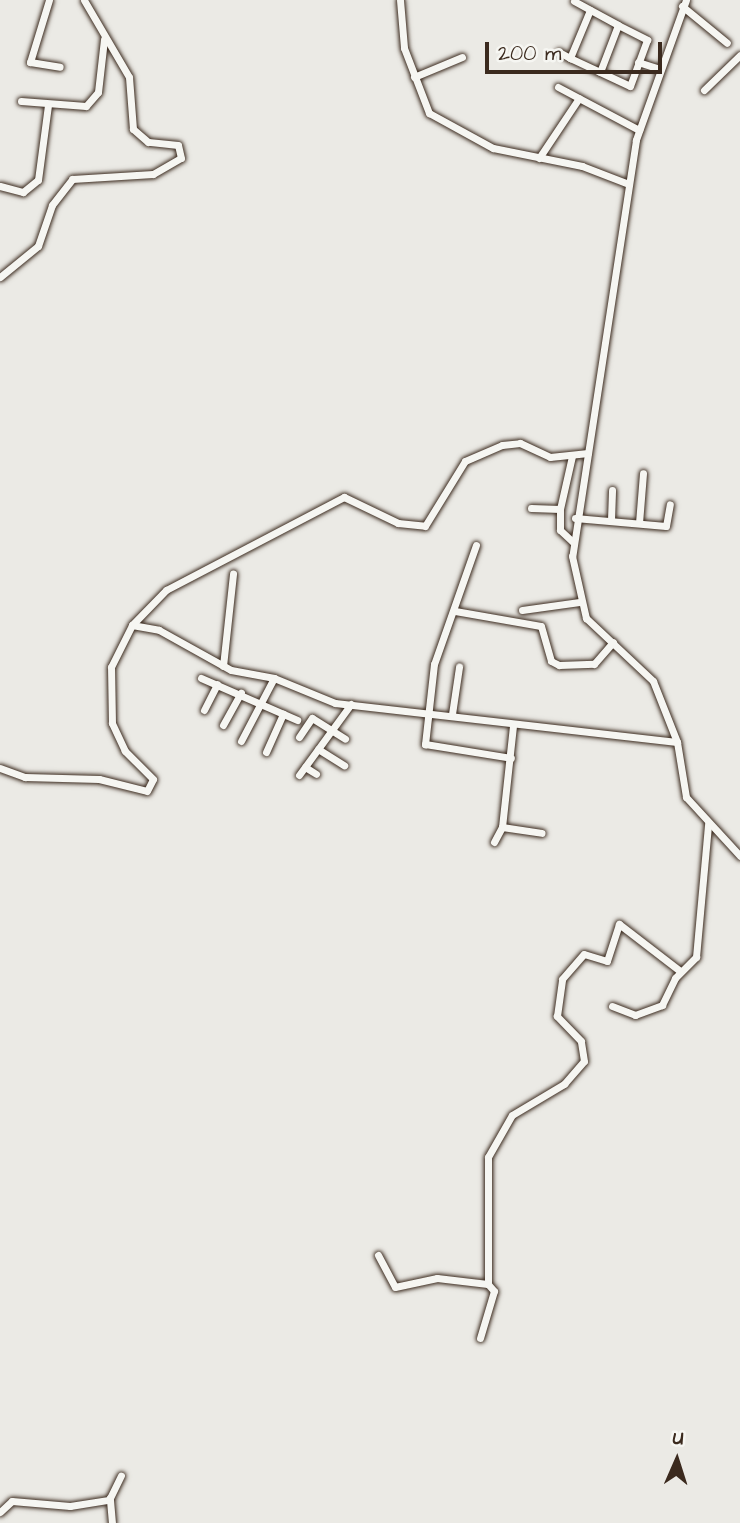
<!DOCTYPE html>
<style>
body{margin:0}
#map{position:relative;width:740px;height:1523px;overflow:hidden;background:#ebeae5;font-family:"Architects Daughter",sans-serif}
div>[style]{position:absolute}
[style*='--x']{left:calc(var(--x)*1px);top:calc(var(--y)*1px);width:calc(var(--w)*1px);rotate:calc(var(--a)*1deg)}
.roads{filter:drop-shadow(0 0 2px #3b2a1e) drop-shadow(0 0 2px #3b2a1e)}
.minor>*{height:7px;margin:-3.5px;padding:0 3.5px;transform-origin:3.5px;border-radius:3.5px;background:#f6f6f2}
span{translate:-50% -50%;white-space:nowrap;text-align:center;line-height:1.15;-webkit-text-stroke:7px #f6f6f2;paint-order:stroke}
.north{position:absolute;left:642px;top:1425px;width:70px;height:70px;-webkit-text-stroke:5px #f6f6f2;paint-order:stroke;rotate:3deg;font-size:19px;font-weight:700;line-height:28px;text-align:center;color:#3b2a1e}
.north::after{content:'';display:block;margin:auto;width:24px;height:32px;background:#3b2a1e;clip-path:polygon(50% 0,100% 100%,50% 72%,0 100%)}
.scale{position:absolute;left:485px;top:42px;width:177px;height:32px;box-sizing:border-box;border:4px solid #3b2a1e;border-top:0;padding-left:9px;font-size:21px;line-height:24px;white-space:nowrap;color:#3b2a1e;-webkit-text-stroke:5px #f6f6f2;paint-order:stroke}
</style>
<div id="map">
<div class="roads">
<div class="minor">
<i style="--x:49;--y:0;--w:65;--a:107"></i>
<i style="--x:30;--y:62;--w:30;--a:9"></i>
<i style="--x:400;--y:0;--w:48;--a:85.2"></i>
<i style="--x:404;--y:48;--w:70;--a:69"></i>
<i style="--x:429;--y:113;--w:73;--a:28.7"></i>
<i style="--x:493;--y:148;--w:91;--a:11.4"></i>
<i style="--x:582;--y:166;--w:50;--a:21"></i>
<i style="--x:686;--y:0;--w:149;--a:109.7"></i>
<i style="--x:636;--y:140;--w:421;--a:98.7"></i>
<i style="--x:572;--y:556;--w:64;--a:77.3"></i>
<i style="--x:586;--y:618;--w:92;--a:43.2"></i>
<i style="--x:653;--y:681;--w:66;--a:68.5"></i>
<i style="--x:677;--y:742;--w:56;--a:80.7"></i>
<i style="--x:686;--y:797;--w:80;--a:47.5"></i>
<i style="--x:574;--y:1;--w:50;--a:28.6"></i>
<i style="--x:618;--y:25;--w:33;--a:27"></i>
<i style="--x:647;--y:40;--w:49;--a:110.3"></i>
<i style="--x:630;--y:86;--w:66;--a:-155"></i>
<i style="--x:570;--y:58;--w:52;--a:-67.4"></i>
<i style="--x:682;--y:6;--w:58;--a:39.4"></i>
<i style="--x:559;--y:52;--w:13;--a:29"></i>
<i style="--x:638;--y:62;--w:20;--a:18"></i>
<i style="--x:600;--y:72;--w:50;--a:-69"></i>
<i style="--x:414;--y:77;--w:52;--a:-22.6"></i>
<i style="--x:558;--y:87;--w:92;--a:28"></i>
<i style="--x:704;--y:90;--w:50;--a:-44.2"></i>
<i style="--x:21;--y:101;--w:65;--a:4.4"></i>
<i style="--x:86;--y:106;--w:18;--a:-49"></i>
<i style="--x:98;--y:92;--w:53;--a:-83.5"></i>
<i style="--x:539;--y:158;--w:72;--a:-56.3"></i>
<i style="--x:0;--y:186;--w:24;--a:15"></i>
<i style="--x:23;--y:192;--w:19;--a:-39"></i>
<i style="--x:38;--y:180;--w:76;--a:-82.4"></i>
<i style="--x:0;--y:277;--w:49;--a:-39.2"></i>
<i style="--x:38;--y:246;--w:43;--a:-71.1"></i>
<i style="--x:52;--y:205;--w:33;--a:-52"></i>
<i style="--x:72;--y:179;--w:81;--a:-3.5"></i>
<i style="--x:153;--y:174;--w:32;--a:-30"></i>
<i style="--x:181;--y:158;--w:13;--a:-103"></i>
<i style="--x:178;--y:145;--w:30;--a:-174"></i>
<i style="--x:148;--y:142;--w:20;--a:-139"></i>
<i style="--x:133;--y:129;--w:52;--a:-94.4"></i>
<i style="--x:129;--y:77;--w:89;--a:-120.3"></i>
<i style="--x:531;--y:508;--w:29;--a:2"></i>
<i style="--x:560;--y:509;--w:54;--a:-77.2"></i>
<i style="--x:560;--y:509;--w:21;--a:90"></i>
<i style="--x:560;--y:530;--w:18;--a:43"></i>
<i style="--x:575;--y:518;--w:91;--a:5"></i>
<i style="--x:666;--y:526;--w:22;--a:-80"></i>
<i style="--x:611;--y:520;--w:30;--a:-88"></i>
<i style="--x:639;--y:523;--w:50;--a:-85.4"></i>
<i style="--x:476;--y:545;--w:126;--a:109.4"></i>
<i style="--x:434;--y:664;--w:81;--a:96.4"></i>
<i style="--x:425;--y:744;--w:87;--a:9.2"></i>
<i style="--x:522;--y:610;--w:58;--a:-8"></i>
<i style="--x:455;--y:611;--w:87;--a:9.9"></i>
<i style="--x:541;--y:626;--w:36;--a:74"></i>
<i style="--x:551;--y:661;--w:9;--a:27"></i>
<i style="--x:559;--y:665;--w:35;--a:-2"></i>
<i style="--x:594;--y:664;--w:29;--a:-49"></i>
<i style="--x:132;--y:625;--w:27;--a:10"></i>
<i style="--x:159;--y:630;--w:82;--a:29.1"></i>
<i style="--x:231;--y:670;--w:44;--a:10.5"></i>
<i style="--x:274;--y:678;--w:66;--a:22.3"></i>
<i style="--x:335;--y:703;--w:344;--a:6.5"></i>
<i style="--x:223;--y:666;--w:93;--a:-83.8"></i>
<i style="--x:201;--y:678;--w:105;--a:23.6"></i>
<i style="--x:204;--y:710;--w:29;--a:-63"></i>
<i style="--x:452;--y:714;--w:48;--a:-81.5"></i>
<i style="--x:223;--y:725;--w:37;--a:-61"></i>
<i style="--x:299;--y:737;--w:23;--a:-56"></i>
<i style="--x:312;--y:718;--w:39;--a:32"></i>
<i style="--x:241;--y:741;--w:71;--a:-62.4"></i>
<i style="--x:318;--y:749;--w:31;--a:32"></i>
<i style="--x:266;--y:752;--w:42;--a:-65.9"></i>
<i style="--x:305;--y:767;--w:13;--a:32"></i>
<i style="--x:0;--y:768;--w:27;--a:20"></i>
<i style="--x:25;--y:777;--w:74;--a:1.5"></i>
<i style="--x:99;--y:779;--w:49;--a:14"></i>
<i style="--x:147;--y:791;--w:13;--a:-63"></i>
<i style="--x:153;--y:779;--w:40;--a:-135"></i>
<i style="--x:125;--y:751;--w:31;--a:-115"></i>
<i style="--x:112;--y:723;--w:56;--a:-91"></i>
<i style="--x:111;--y:667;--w:47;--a:-63.4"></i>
<i style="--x:132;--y:625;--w:49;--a:-45.8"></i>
<i style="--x:166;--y:590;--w:201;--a:-27.6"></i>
<i style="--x:344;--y:497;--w:60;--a:25.7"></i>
<i style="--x:398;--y:523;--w:27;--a:6"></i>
<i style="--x:425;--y:526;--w:76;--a:-58.4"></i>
<i style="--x:465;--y:461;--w:40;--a:-23.4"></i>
<i style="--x:502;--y:445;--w:18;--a:-6"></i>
<i style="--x:520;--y:443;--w:33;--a:25"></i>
<i style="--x:550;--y:457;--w:38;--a:-6"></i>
<i style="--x:299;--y:775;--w:88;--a:-53.8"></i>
<i style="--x:502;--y:827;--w:40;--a:8.5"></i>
<i style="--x:494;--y:842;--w:17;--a:-62"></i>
<i style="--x:502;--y:827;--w:102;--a:-83.8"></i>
<i style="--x:612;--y:1006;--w:25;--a:21"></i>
<i style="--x:635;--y:1015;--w:29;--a:-20"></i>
<i style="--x:662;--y:1005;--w:30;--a:-64"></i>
<i style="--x:675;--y:978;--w:30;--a:-45"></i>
<i style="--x:696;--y:957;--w:134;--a:-84.8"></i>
<i style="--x:378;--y:1255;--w:36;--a:62"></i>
<i style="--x:395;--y:1287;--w:43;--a:-12.1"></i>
<i style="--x:437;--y:1278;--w:51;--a:6.7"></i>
<i style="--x:488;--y:1284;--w:127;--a:-90"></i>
<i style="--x:488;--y:1157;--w:48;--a:-60.3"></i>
<i style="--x:512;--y:1115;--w:61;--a:-30.8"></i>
<i style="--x:564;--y:1084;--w:30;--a:-49"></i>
<i style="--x:584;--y:1061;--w:20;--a:-99"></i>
<i style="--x:581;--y:1041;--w:35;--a:-134"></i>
<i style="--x:557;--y:1016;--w:37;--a:-82"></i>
<i style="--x:562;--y:979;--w:33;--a:-49"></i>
<i style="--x:584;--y:954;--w:24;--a:17"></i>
<i style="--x:607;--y:961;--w:39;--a:-72"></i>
<i style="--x:619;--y:924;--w:77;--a:37.6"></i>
<i style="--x:480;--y:1338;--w:49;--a:-73.4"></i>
<i style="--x:494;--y:1291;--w:9;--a:-131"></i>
<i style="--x:0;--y:1512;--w:16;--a:-43"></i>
<i style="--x:12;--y:1501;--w:58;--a:4.9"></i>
<i style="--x:70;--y:1506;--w:39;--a:-9"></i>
<i style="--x:112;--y:1523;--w:25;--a:-95"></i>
<i style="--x:110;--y:1498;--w:25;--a:-64"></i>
</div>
</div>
<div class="north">U</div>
<div class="scale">200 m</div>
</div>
